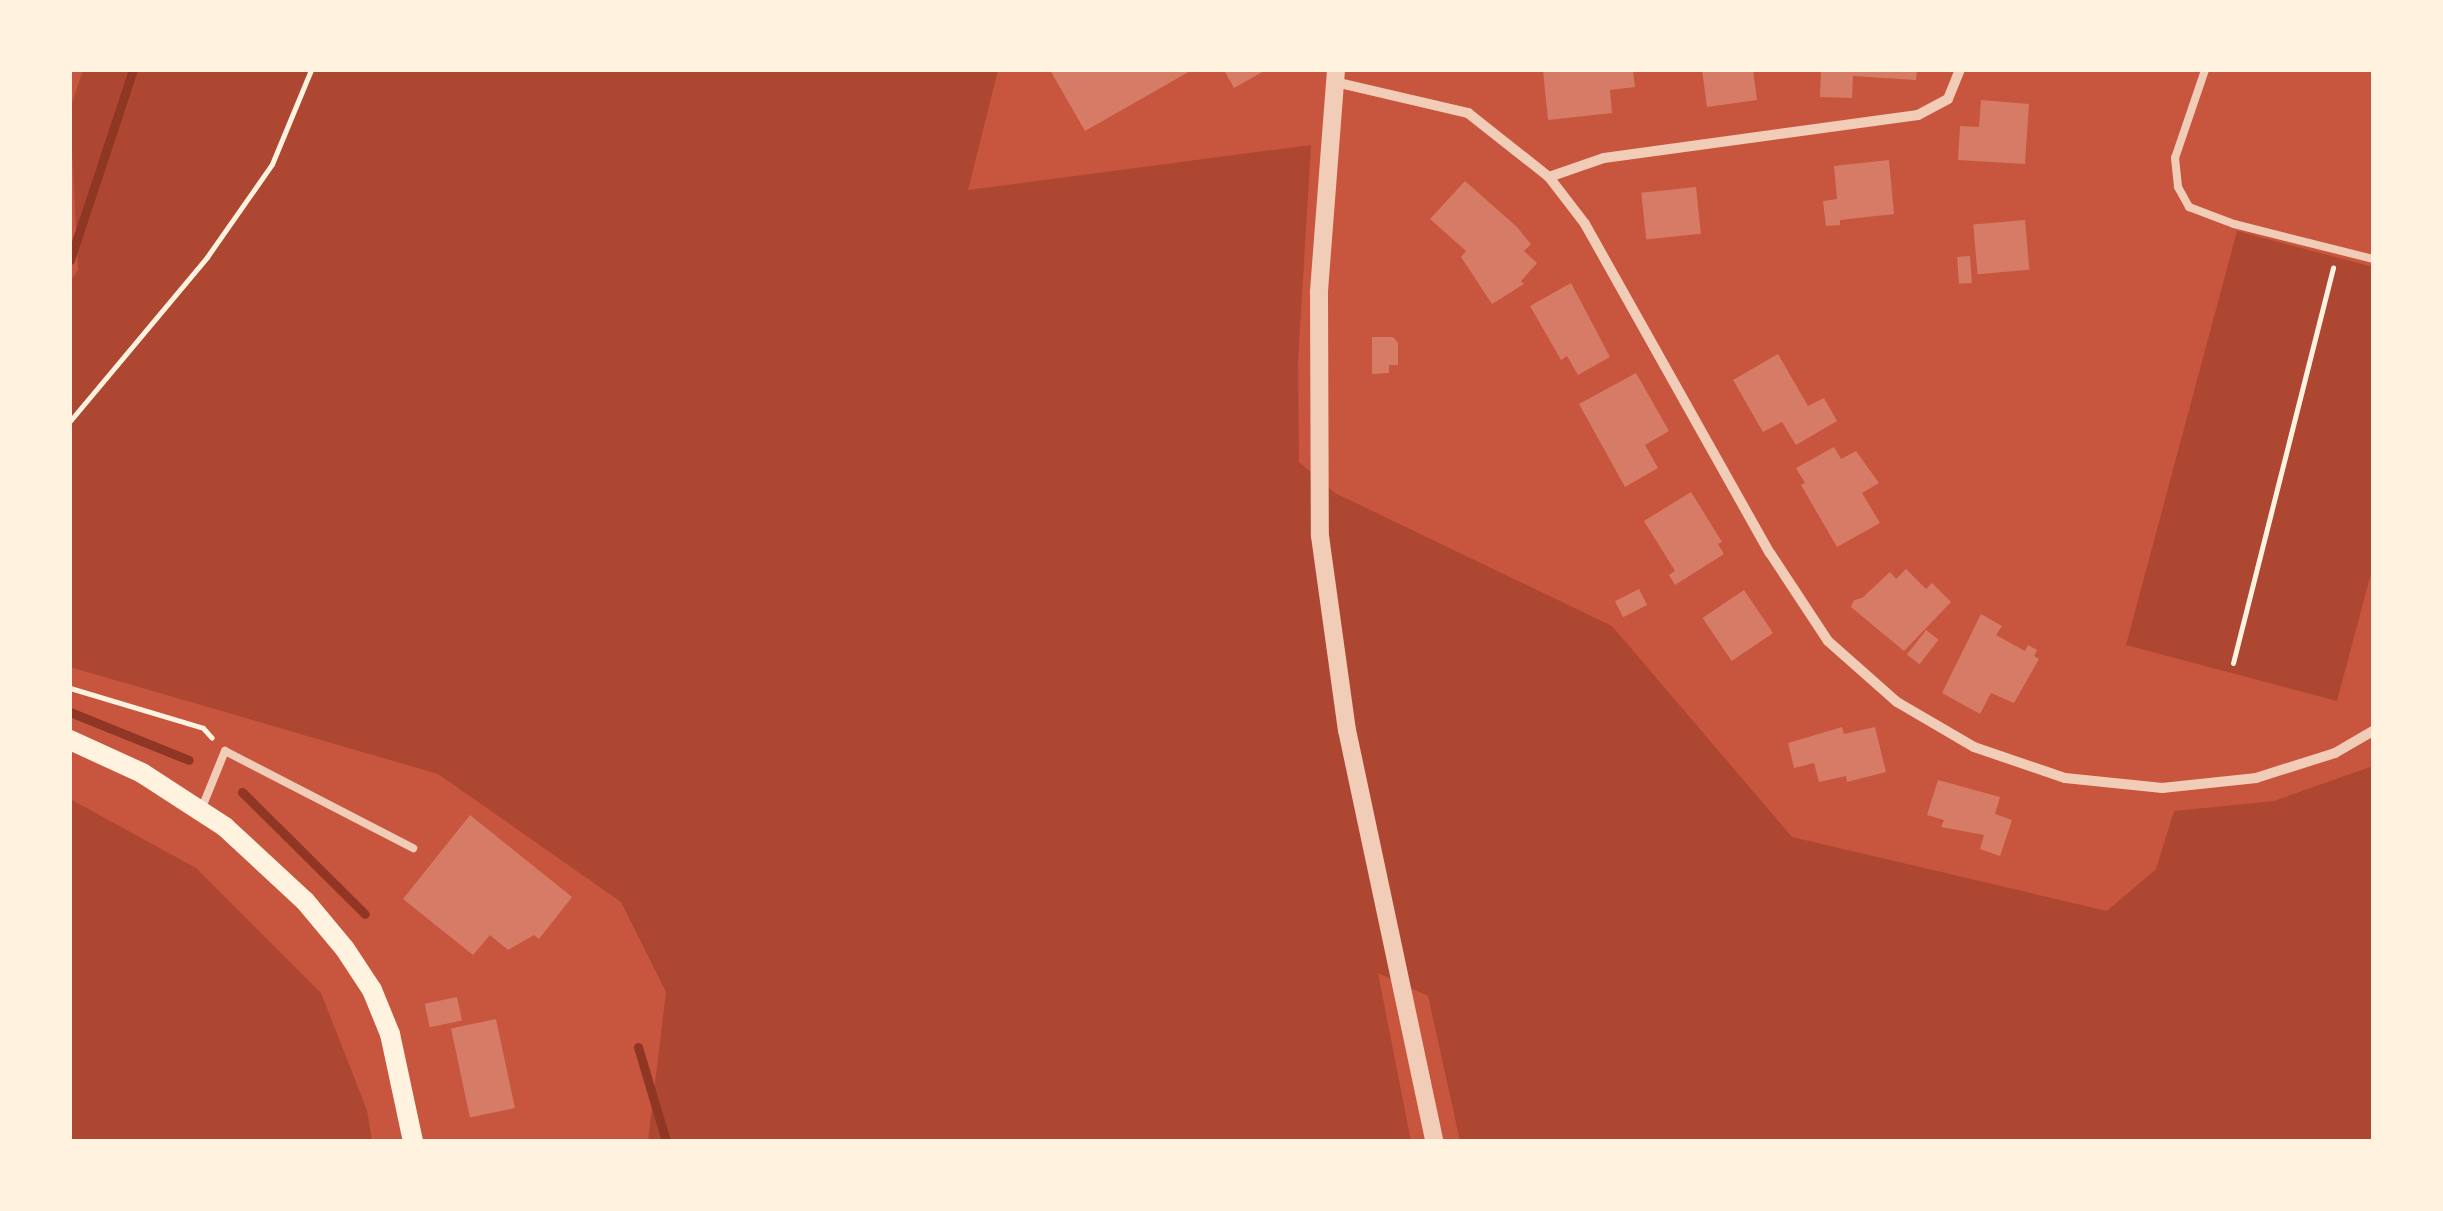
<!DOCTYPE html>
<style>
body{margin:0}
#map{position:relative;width:2443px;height:1211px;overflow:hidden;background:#c8553d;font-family:Rubik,sans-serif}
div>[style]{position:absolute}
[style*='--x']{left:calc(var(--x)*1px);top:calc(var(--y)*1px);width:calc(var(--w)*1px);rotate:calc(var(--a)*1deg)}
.green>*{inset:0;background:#ae4732}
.stream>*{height:9px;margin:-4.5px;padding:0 4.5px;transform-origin:4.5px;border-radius:4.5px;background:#8f3625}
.building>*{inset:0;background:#d67c66;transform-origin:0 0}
.path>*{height:5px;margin:-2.5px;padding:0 2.5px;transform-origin:2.5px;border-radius:2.5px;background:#fff3e0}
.service>*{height:8px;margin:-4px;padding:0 4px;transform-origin:4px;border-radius:4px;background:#f1ccb7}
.minor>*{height:10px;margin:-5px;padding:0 5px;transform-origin:5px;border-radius:5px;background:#f1ccb7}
.tertiary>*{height:18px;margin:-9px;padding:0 9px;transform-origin:9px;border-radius:9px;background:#f1ccb7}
.secondary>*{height:20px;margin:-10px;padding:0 10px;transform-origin:10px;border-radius:10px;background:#fff3e0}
span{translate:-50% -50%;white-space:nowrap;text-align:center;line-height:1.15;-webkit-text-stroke:9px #fff3e0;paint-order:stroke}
.frame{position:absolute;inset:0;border:72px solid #fff3e0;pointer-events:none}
</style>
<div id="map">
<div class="green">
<i style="clip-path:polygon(83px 70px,998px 70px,968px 190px,1311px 145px,1298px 362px,1299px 462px,1335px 493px,1612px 626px,1792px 837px,2107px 911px,2156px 869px,2174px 811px,2274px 801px,2373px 766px,2373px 1141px,1460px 1141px,1428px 996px,1378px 973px,1411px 1141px,648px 1141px,666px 992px,621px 902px,438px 774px,70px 667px,70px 282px,78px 270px,70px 109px)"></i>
<i style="clip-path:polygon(2237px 231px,2373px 267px,2373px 566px,2337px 701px,2126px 645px)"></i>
<i style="clip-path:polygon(70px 799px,196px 868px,321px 993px,367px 1110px,372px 1141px,70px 1141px)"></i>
</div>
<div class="stream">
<i style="--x:70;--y:260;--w:200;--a:-71.7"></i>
<i style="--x:70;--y:712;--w:128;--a:22"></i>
<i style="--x:242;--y:792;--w:173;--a:44.8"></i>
<i style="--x:638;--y:1047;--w:98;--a:73.4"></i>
</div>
<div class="building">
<i style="clip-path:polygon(1050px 70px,1192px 70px,1085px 131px)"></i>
<i style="clip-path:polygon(1224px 70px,1266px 70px,1234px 88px)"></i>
<i style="clip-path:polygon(1543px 70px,1633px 70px,1635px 87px,1610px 90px,1612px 113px,1548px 120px)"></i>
<i style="clip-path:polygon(1702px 70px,1753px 70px,1757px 100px,1707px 107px)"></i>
<i style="clip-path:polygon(1821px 70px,1917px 70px,1916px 80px,1853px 76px,1852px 98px,1820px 97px)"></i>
<i style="clip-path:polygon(1981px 100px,2029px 104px,2025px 164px,1958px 160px,1960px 126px,1979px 127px)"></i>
<i style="clip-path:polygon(1889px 160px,1894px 214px,1840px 220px,1840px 225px,1826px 226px,1823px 201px,1837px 199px,1834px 166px)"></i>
<i style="clip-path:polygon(1465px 181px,1517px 227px,1531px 244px,1524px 251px,1537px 263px,1521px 281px,1524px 284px,1492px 304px,1461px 257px,1466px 251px,1430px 219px)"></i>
<i style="left:1696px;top:187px;width:47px;height:55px;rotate:84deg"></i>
<i style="left:2025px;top:220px;width:50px;height:52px;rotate:85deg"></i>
<i style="left:1970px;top:256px;width:27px;height:13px;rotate:86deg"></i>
<i style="clip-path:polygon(1571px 283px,1610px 357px,1578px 375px,1567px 356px,1561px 360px,1530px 306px)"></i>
<i style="clip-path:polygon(1372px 337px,1393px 337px,1398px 343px,1398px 365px,1389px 365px,1389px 373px,1372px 374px)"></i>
<i style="clip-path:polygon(1778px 354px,1808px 406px,1824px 398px,1837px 421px,1796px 445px,1782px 422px,1763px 432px,1733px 380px)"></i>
<i style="clip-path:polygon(1636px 373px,1669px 431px,1645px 445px,1658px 468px,1625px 487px,1579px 404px)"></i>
<i style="clip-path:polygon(1834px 447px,1841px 459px,1856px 451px,1879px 483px,1862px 493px,1880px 523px,1837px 547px,1801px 485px,1805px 483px,1796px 468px)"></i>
<i style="clip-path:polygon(1691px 492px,1722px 542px,1718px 544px,1724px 554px,1675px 585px,1669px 575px,1675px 571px,1644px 521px)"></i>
<i style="clip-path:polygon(1906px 569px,1926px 589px,1932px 583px,1951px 602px,1904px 651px,1851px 607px,1854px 600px,1862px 598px,1890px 572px,1896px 579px)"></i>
<i style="left:1639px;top:589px;width:18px;height:27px;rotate:63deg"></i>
<i style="left:1744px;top:590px;width:52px;height:50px;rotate:56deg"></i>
<i style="clip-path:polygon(1981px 614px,2002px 626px,1996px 635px,2025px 651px,2028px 645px,2037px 650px,2034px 656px,2039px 659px,2014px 703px,1991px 693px,1980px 714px,1942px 693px)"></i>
<i style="left:1926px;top:630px;width:16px;height:31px;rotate:38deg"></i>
<i style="clip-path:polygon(1842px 727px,1844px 734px,1875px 727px,1886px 772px,1847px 782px,1846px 776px,1819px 782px,1814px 763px,1794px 768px,1788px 743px)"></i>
<i style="clip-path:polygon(1938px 780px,2000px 797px,1995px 814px,2012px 820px,2000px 856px,1980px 849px,1984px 835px,1941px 827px,1944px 820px,1927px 815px)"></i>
<i style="clip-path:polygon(470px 815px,572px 897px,539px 939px,534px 935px,508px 950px,490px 935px,473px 955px,403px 899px)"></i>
<i style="left:457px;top:997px;width:24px;height:33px;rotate:78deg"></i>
<i style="left:496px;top:1019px;width:91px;height:46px;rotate:78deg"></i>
</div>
<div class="path">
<i style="--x:70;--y:421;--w:214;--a:-50.1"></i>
<i style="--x:207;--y:257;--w:113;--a:-55"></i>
<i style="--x:272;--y:164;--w:102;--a:-67.5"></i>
<i style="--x:2233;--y:663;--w:408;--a:-75.8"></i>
<i style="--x:70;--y:688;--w:139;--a:16.7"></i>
<i style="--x:203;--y:728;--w:13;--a:48"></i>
</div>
<div class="service">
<i style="--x:2205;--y:70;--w:93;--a:108.8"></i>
<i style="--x:2175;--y:158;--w:29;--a:84"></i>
<i style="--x:2178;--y:187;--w:23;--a:61"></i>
<i style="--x:2189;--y:207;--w:48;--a:20.7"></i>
<i style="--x:2234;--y:224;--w:143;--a:14.1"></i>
<i style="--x:201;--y:810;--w:64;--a:-67.9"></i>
<i style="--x:225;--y:751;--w:212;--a:27.3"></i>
</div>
<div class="minor">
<i style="--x:1335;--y:82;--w:137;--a:13.1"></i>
<i style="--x:1468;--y:113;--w:103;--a:38.3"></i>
<i style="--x:1549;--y:177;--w:59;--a:52.5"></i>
<i style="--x:1585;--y:224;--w:377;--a:60.7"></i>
<i style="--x:1770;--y:553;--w:105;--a:56.6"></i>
<i style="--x:1828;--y:641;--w:92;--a:41.5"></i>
<i style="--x:1897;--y:702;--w:89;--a:30.3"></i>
<i style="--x:1974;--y:747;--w:96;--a:18.8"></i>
<i style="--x:2065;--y:778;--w:98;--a:5.9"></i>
<i style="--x:2162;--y:788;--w:95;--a:-6.1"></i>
<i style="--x:2256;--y:778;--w:83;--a:-17.6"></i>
<i style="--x:2335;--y:753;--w:44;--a:-30.1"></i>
<i style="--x:1549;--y:177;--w:58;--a:-19.1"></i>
<i style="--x:1604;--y:158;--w:317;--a:-7.8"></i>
<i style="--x:1918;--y:115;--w:34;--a:-28"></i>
<i style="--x:1948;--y:99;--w:31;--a:-68"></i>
</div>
<div class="tertiary">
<i style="--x:1336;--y:70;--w:224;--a:94.4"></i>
<i style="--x:1319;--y:293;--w:243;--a:89.8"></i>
<i style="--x:1320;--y:536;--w:196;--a:82.1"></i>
<i style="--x:1347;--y:730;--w:420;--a:78"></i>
</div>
<div class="secondary">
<i style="--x:70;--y:740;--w:79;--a:24.6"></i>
<i style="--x:142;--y:773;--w:99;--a:33"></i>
<i style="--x:225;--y:827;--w:109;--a:42.8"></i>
<i style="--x:305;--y:901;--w:62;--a:50.2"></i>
<i style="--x:345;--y:949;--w:49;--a:56.6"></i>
<i style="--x:372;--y:990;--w:48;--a:67.8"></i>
<i style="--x:390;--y:1034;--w:109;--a:77.9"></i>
</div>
<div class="frame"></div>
</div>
